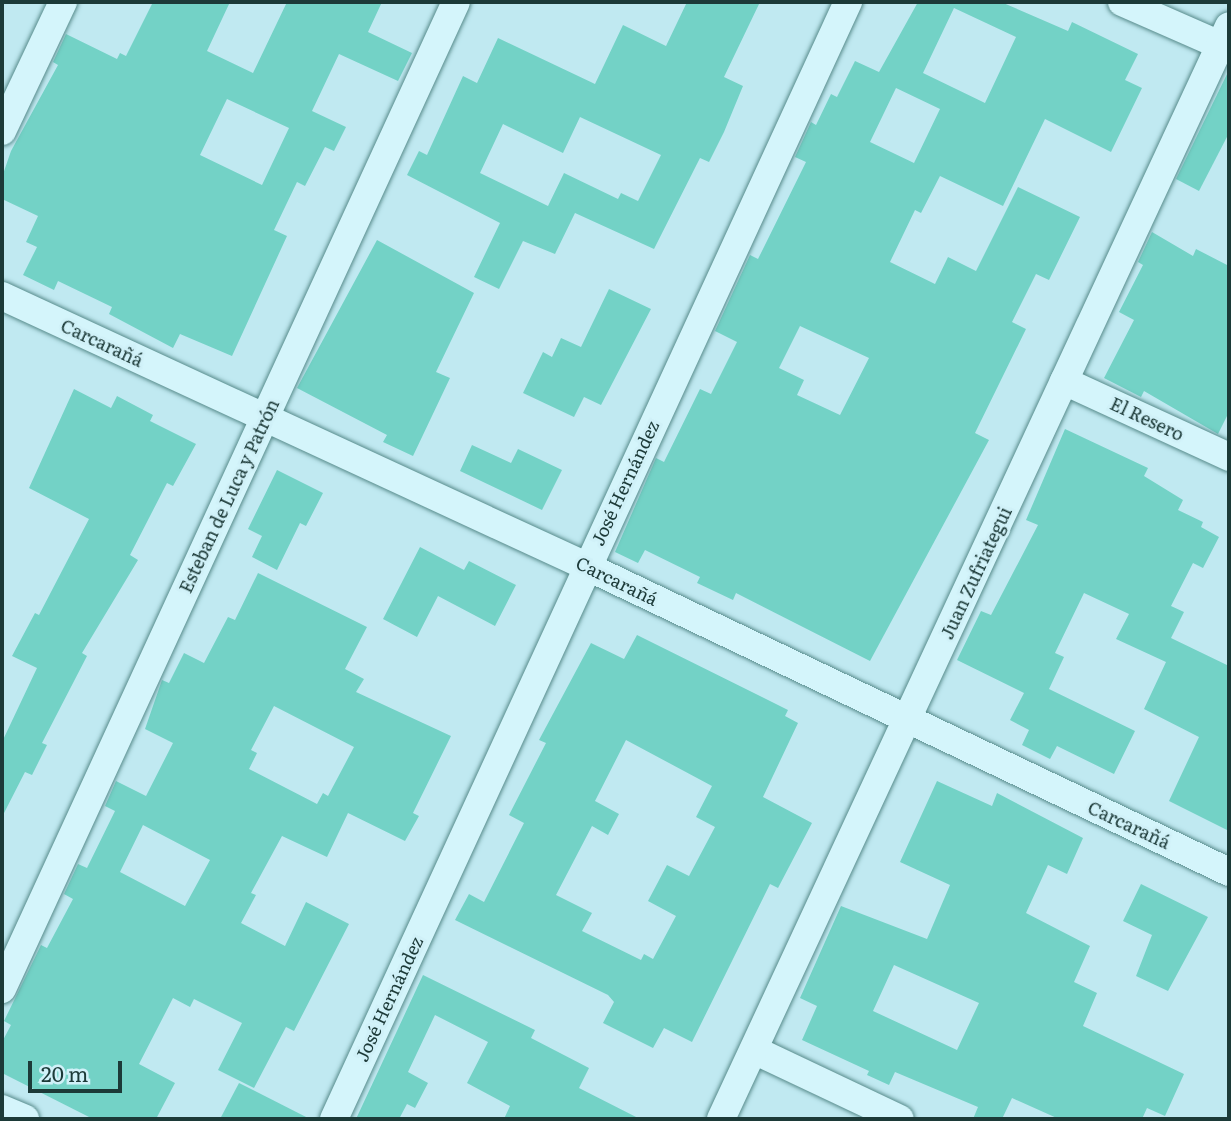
<!DOCTYPE html>
<meta charset="utf-8">
<style>
body{margin:0}
#map{position:relative;width:1231px;height:1121px;overflow:hidden;background:#c0e9f1;font-family:Literata,serif}
div>[style]{position:absolute}
[style*='--x']{left:calc(var(--x)*1px);top:calc(var(--y)*1px);width:calc(var(--w)*1px);rotate:calc(var(--a)*1deg)}
.building>*{inset:0;background:#73d2c6}
.roads{filter:drop-shadow(0 0 2px #578b8b) drop-shadow(0 0 2px #578b8b)}
.minor>*{height:28px;margin:-14px;padding:0 14px;transform-origin:14px;border-radius:14px;background:#d4f5fb}
span{translate:-50% -50%;white-space:nowrap;text-align:center;line-height:1.15;-webkit-text-stroke:6px #d0f1f8;paint-order:stroke}
.street-label{font-size:18px;color:#1c3a38}
.frame{position:absolute;inset:0;border:4px solid #1c3a38;pointer-events:none}
.scale{position:absolute;left:28px;top:1061px;width:94px;height:32px;box-sizing:border-box;border:4px solid #1c3a38;border-top:0;padding-left:9px;font-size:21px;line-height:24px;white-space:nowrap;color:#1c3a38;-webkit-text-stroke:5px #d0f1f8;paint-order:stroke}
</style>
<div id="map">
<div class="building">
<i style="clip-path:polygon(evenodd,153px 2px,230px 2px,207px 51px,253px 73px,287px 2px,382px 2px,368px 32px,412px 53px,398px 81px,339px 54px,312px 111px,346px 127px,334px 151px,325px 147px,305px 186px,297px 182px,274px 230px,287px 236px,232px 356px,180px 334px,173px 348px,109px 314px,112px 307px,58px 281px,54px 290px,23px 275px,37px 247px,26px 242px,38px 216px,2px 199px,2px 177px,11px 151px,58px 65px,53px 62px,66px 34px,117px 59px,120px 53px,126px 56px,153px 2px,227px 99px,289px 128px,262px 185px,200px 155px,227px 99px)"></i>
<i style="clip-path:polygon(evenodd,687px 2px,760px 2px,724px 77px,743px 86px,724px 132px,709px 162px,700px 158px,654px 249px,575px 213px,555px 254px,523px 241px,499px 289px,474px 277px,500px 223px,407px 175px,419px 151px,427px 155px,463px 76px,477px 83px,498px 38px,595px 84px,623px 25px,666px 46px,687px 2px,580px 117px,661px 155px,638px 201px,621px 193px,618px 199px,564px 173px,548px 206px,480px 173px,503px 124px,563px 153px,580px 117px)"></i>
<i style="clip-path:polygon(evenodd,918px 2px,1001px 2px,1068px 31px,1072px 22px,1138px 54px,1125px 80px,1142px 88px,1111px 152px,1045px 119px,1003px 206px,940px 176px,921px 213px,915px 210px,890px 262px,935px 284px,948px 257px,976px 271px,1018px 187px,1080px 217px,1049px 280px,1036px 274px,1012px 322px,1026px 329px,975px 433px,989px 440px,870px 661px,736px 593px,733px 600px,697px 583px,700px 577px,645px 550px,638px 563px,615px 552px,656px 458px,664px 462px,700px 389px,711px 394px,737px 342px,715px 331px,750px 255px,758px 259px,806px 162px,795px 157px,811px 122px,816px 125px,831px 94px,837px 97px,855px 61px,879px 72px,918px 2px,954px 8px,1016px 37px,985px 103px,923px 73px,954px 8px,918px 2px,896px 88px,940px 109px,914px 163px,870px 142px,896px 88px,918px 2px,800px 326px,869px 358px,840px 415px,797px 395px,804px 380px,779px 368px,800px 326px)"></i>
<i style="clip-path:polygon(1229px 70px,1229px 133px,1199px 191px,1176px 179px)"></i>
<i style="clip-path:polygon(1152px 232px,1193px 256px,1196px 249px,1229px 266px,1229px 412px,1218px 434px,1144px 391px,1141px 397px,1104px 378px,1134px 320px,1119px 312px,1143px 265px,1138px 262px)"></i>
<i style="clip-path:polygon(377px 240px,474px 293px,436px 372px,450px 378px,413px 456px,383px 442px,387px 435px,297px 388px)"></i>
<i style="clip-path:polygon(609px 289px,651px 309px,601px 405px,584px 397px,574px 417px,523px 393px,543px 352px,552px 357px,561px 338px,581px 347px)"></i>
<i style="clip-path:polygon(74px 389px,111px 408px,117px 396px,153px 415px,150px 421px,196px 444px,173px 486px,167px 483px,130px 555px,138px 560px,82px 653px,87px 656px,42px 743px,47px 745px,32px 775px,25px 772px,2px 817px,2px 742px,37px 668px,12px 656px,35px 613px,39px 615px,89px 519px,29px 488px)"></i>
<i style="clip-path:polygon(1065px 429px,1148px 468px,1144px 476px,1183px 500px,1178px 510px,1203px 522px,1201px 527px,1219px 537px,1203px 568px,1193px 563px,1171px 606px,1184px 612px,1171px 638px,1229px 666px,1229px 831px,1169px 801px,1199px 737px,1144px 709px,1166px 662px,1116px 639px,1129px 614px,1084px 593px,1055px 653px,1064px 657px,1049px 689px,1135px 731px,1114px 774px,1057px 746px,1050px 759px,1022px 745px,1029px 730px,1010px 720px,1024px 693px,957px 660px,981px 611px,991px 615px,1038px 525px,1026px 520px)"></i>
<i style="clip-path:polygon(472px 445px,511px 463px,518px 449px,562px 470px,542px 510px,460px 471px)"></i>
<i style="clip-path:polygon(277px 470px,323px 493px,306px 526px,300px 523px,277px 570px,252px 557px,262px 536px,248px 529px)"></i>
<i style="clip-path:polygon(420px 547px,464px 570px,469px 561px,516px 585px,495px 626px,438px 596px,417px 637px,383px 619px)"></i>
<i style="clip-path:polygon(evenodd,258px 573px,367px 627px,345px 669px,364px 679px,356px 692px,451px 736px,413px 813px,419px 816px,405px 841px,348px 813px,327px 857px,282px 836px,251px 893px,256px 895px,241px 923px,285px 946px,306px 902px,349px 924px,294px 1031px,286px 1027px,254px 1088px,218px 1070px,242px 1023px,194px 999px,190px 1007px,173px 998px,139px 1064px,175px 1083px,156px 1119px,93px 1119px,2px 1073px,2px 1042px,11px 1025px,4px 1021px,41px 945px,47px 948px,73px 899px,64px 894px,78px 864px,87px 868px,115px 811px,105px 806px,116px 781px,146px 796px,173px 743px,145px 729px,162px 680px,169px 683px,184px 653px,204px 663px,228px 617px,235px 620px,258px 573px,274px 706px,354px 747px,328px 796px,323px 793px,317px 804px,249px 769px,257px 753px,251px 750px,274px 706px,258px 573px,143px 825px,210px 860px,185px 906px,120px 872px,143px 825px)"></i>
<i style="clip-path:polygon(evenodd,637px 635px,788px 710px,785px 716px,798px 723px,763px 797px,812px 823px,778px 888px,770px 884px,692px 1042px,664px 1028px,653px 1048px,603px 1023px,614px 1002px,608px 995px,455px 920px,469px 894px,484px 902px,524px 823px,509px 815px,546px 743px,539px 740px,591px 643px,624px 659px,637px 635px,626px 740px,712px 786px,696px 817px,715px 827px,689px 876px,667px 865px,648px 901px,676px 916px,653px 959px,644px 954px,641px 960px,582px 931px,592px 913px,556px 895px,592px 826px,608px 835px,619px 814px,595px 801px,626px 740px)"></i>
<i style="clip-path:polygon(evenodd,937px 781px,992px 806px,997px 793px,1083px 838px,1067px 874px,1048px 865px,1026px 913px,1090px 946px,1074px 982px,1097px 993px,1083px 1026px,1184px 1074px,1165px 1116px,1147px 1108px,1142px 1119px,1059px 1119px,1012px 1098px,1002px 1119px,973px 1119px,978px 1107px,895px 1072px,889px 1085px,867px 1075px,869px 1071px,802px 1040px,817px 1006px,800px 998px,841px 906px,927px 939px,950px 885px,900px 862px,937px 781px,894px 965px,979px 1003px,957px 1050px,873px 1011px,894px 965px)"></i>
<i style="clip-path:polygon(1141px 884px,1208px 917px,1168px 991px,1136px 976px,1152px 935px,1123px 921px)"></i>
<i style="clip-path:polygon(423px 975px,535px 1030px,531px 1038px,589px 1068px,579px 1088px,640px 1119px,504px 1119px,510px 1106px,467px 1083px,488px 1042px,435px 1015px,408px 1072px,428px 1083px,415px 1108px,407px 1104px,399px 1119px,356px 1119px)"></i>
<i style="clip-path:polygon(239px 1083px,310px 1119px,220px 1119px)"></i>
</div>
<div class="roads">
<div class="minor">
<i style="--x:1122;--y:2;--w:117;--a:23.7"></i>
<i style="--x:2;--y:131;--w:143;--a:-64.7"></i>
<i style="--x:2;--y:296;--w:643;--a:24.81"></i>
<i style="--x:586;--y:566;--w:712;--a:25.45"></i>
<i style="--x:1064;--y:381;--w:182;--a:24.7"></i>
<i style="--x:2;--y:989;--w:1086;--a:-65.3"></i>
<i style="--x:754;--y:1050;--w:161;--a:25.3"></i>
<i style="--x:2;--y:1109;--w:25;--a:23"></i>
<i style="--x:334;--y:1119;--w:1230;--a:-65.29"></i>
<i style="--x:721;--y:1119;--w:1205;--a:-65.07"></i>
</div>
</div>
<div class="street-label">
<span style="left:102px;top:343px;rotate:25deg">Carcarañá</span>
<span style="left:1147px;top:419px;rotate:25deg">El Resero</span>
<span style="left:625px;top:483px;rotate:-65deg">José Hernández</span>
<span style="left:229px;top:496px;rotate:-65deg">Esteban de Luca y Patrón</span>
<span style="left:976px;top:573px;rotate:-65deg">Juan Zufriategui</span>
<span style="left:617px;top:581px;rotate:26deg">Carcarañá</span>
<span style="left:1129px;top:825px;rotate:25deg">Carcarañá</span>
<span style="left:389px;top:999px;rotate:-65deg">José Hernández</span>
</div>
<div class="frame"></div>
<div class="scale">20 m</div>
</div>
